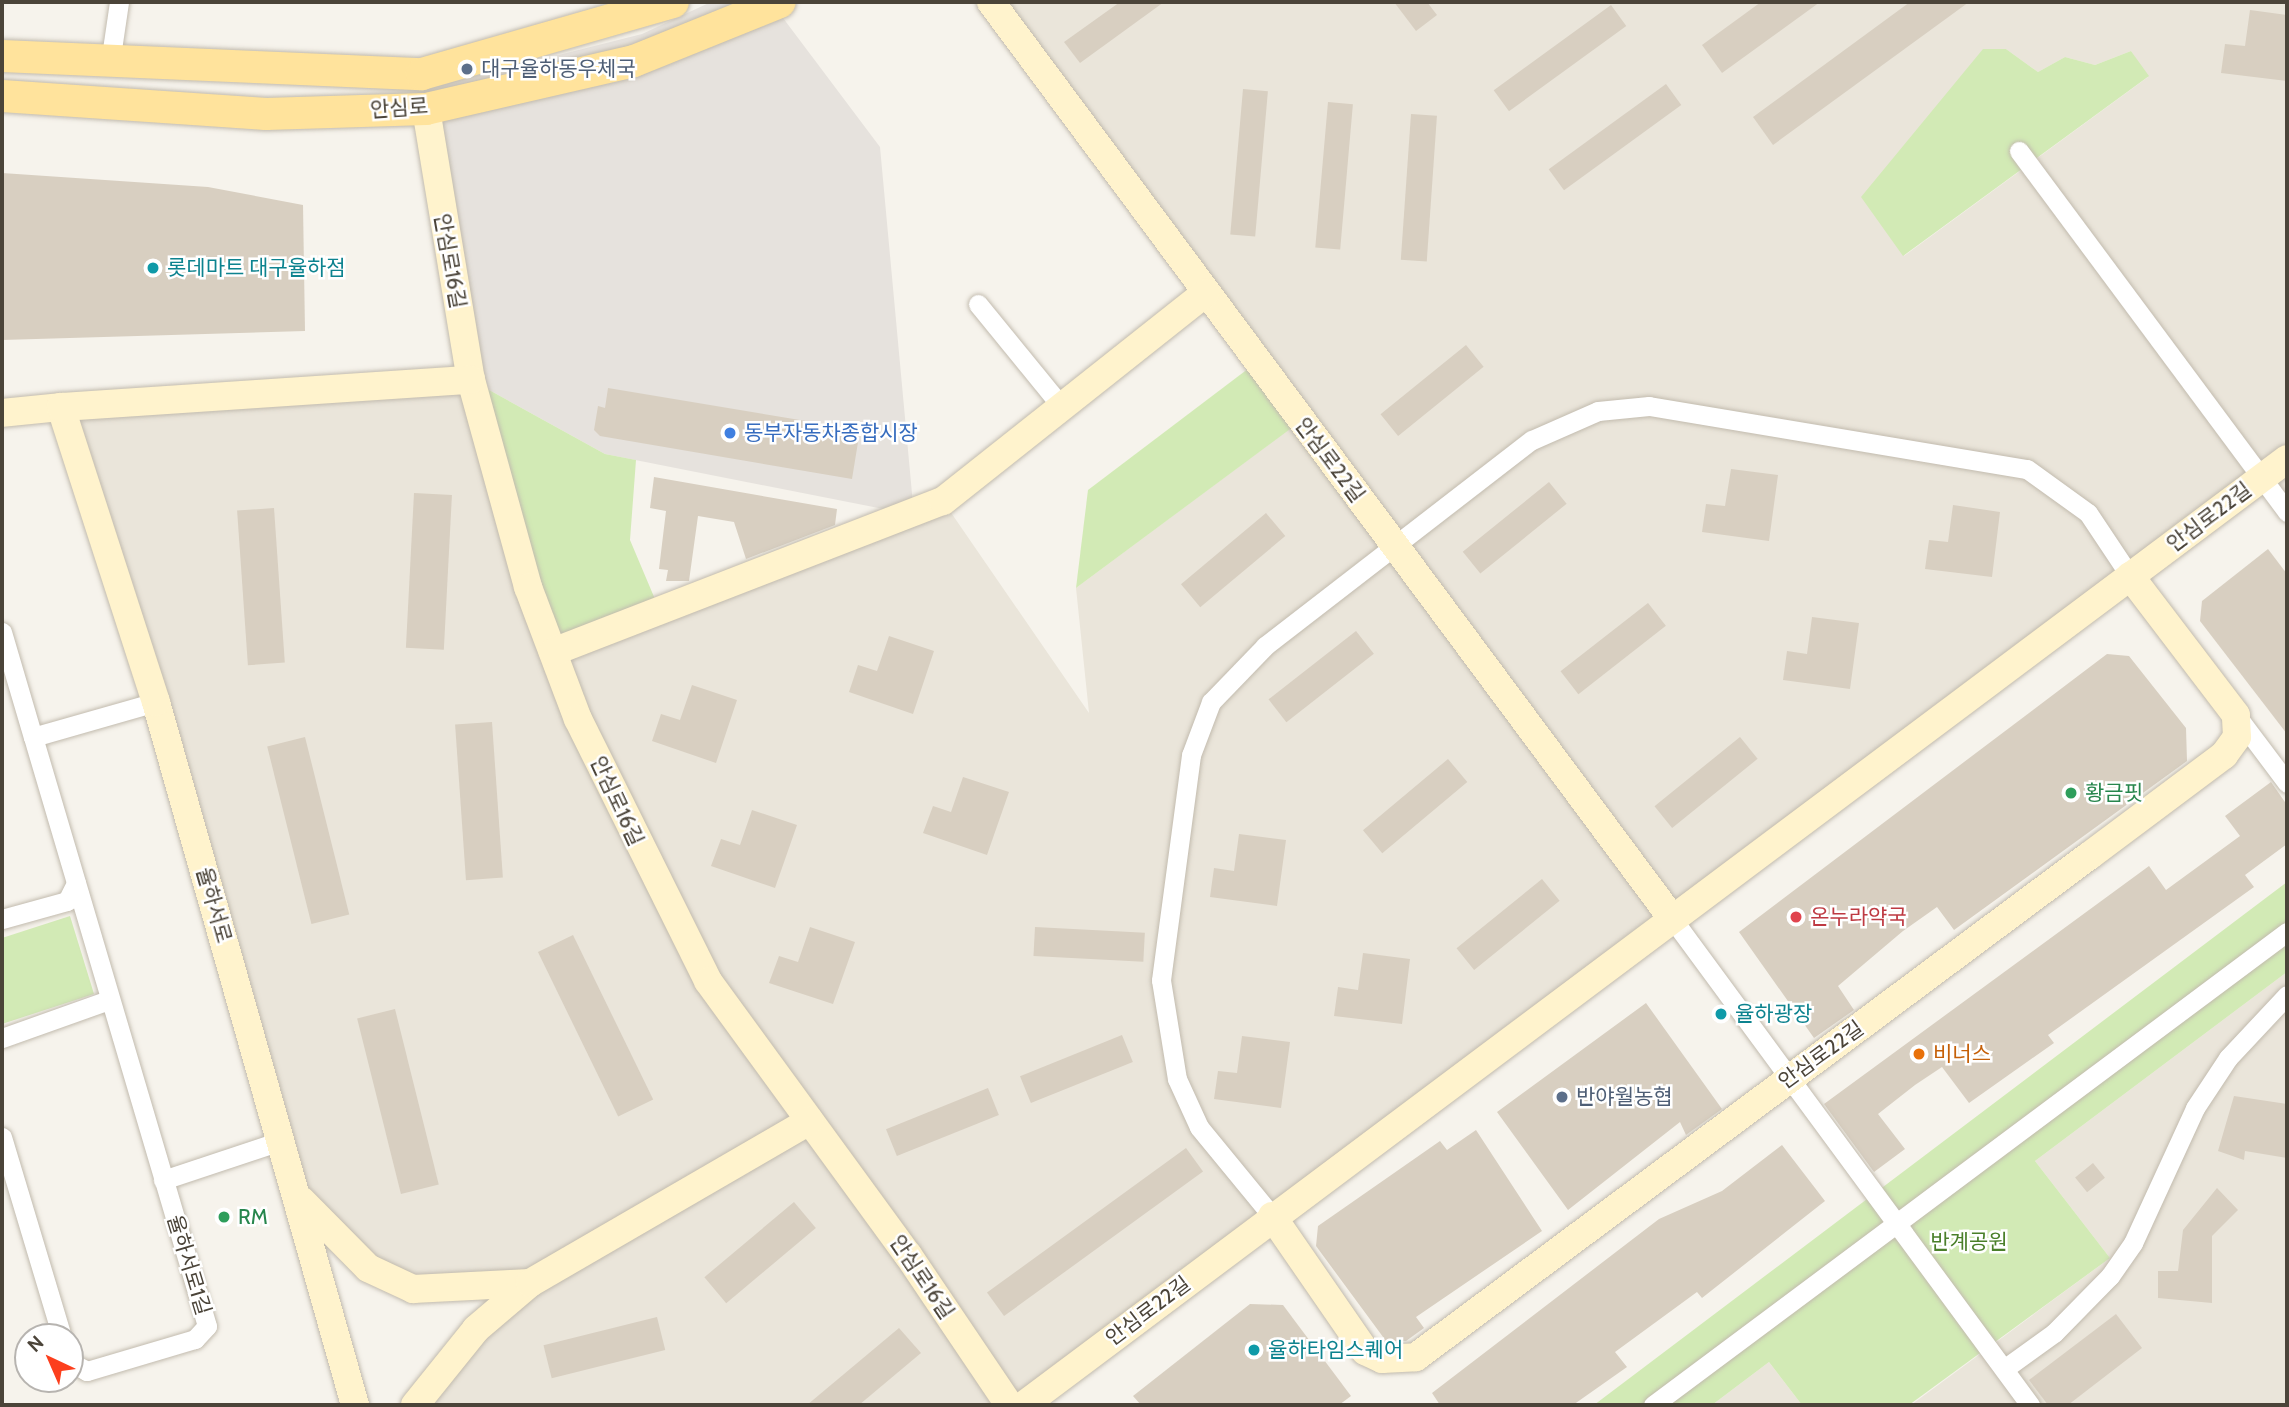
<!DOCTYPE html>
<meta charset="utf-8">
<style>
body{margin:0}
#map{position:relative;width:2289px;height:1407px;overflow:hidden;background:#f6f3ec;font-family:Cabin,"Noto Sans KR",sans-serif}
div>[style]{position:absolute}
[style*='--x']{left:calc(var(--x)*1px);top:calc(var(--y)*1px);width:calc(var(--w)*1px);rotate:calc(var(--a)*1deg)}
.residential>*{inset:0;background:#eae5da}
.industrial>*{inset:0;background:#e6e2dd}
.green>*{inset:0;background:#d2eab5}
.building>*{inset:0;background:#d8cfc1;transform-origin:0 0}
.roads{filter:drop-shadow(0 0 2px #c2bbae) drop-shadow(0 0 2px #c2bbae)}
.street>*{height:19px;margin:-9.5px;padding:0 9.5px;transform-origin:9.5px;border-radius:9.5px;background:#fff}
.secondary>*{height:28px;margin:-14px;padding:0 14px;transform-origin:14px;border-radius:14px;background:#fff3cd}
.primary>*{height:32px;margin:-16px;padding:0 16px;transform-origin:16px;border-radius:16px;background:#ffe39c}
.dots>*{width:19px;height:19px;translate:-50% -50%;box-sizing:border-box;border:4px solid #fff;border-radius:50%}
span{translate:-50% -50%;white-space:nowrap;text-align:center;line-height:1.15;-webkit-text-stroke:5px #fff;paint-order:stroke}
.service-label{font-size:21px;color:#4e5e75}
.left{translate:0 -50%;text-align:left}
.street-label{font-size:21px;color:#4b4439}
.culture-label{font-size:21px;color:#0d838f}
.shop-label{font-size:21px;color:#366cbe}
.leisure-label{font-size:21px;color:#27864d}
.health-label{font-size:21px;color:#be3a42}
.food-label{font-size:21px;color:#c56008}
.park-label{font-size:21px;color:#4a7f2a}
.frame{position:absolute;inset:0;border:4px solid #4b4439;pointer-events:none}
.north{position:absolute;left:14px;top:1323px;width:70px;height:70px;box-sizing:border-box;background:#fff;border:2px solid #b7b4b0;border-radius:50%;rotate:316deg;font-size:19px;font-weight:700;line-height:28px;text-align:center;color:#4b4439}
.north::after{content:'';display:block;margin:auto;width:24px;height:32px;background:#fc3f1d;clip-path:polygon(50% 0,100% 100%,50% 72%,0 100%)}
</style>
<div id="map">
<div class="residential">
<i style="clip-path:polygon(evenodd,993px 2px,2287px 2px,2287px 512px,2262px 478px,1024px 1405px,415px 1405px,529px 1284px,413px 1289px,300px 1199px,61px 407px,471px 380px,553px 651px,943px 501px,1089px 713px,1076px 588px,1300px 421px,993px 2px,2006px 49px,2038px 72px,2065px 57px,2095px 65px,2131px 51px,2148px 77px,1904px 256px,2006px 49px)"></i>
<i style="clip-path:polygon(2287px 972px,2287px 1405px,1911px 1405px,2110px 1258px,2035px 1161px)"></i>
<i style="clip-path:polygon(1769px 1362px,1802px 1405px,1712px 1405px)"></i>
</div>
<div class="industrial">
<i style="clip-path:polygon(711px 2px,771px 2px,880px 147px,914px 515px,605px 454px,471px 380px,424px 89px,642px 34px)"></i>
</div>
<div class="green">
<i style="clip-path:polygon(1983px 49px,2006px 49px,2038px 72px,2065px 57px,2095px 65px,2131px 51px,2149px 76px,1903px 256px,1861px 197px)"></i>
<i style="clip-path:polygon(1257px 362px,1301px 421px,1076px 588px,1088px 490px)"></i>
<i style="clip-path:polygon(471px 380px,605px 454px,636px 460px,630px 540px,660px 611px,553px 652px)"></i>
<i style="clip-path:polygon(2287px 882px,2287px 972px,2035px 1161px,2110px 1258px,1909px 1405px,1802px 1405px,1769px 1362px,1712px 1405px,1594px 1405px)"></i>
<i style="clip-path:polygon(70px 916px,94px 994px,2px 1024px,2px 938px)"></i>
</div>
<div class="building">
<i style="clip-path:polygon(1120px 2px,1164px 2px,1080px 63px,1064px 42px)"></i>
<i style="clip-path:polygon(1394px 2px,1427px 2px,1437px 15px,1416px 31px)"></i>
<i style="clip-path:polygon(1761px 2px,1820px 2px,1722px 73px,1702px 45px)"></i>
<i style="clip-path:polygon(1910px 2px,1969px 2px,1773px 145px,1753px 117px)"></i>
<i style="left:1611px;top:5px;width:26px;height:145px;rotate:54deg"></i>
<i style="clip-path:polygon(2250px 10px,2287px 15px,2287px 81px,2221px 73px,2225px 44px,2245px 46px)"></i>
<i style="left:1666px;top:84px;width:26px;height:145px;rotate:54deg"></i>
<i style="left:1243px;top:89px;width:25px;height:146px;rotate:5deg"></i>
<i style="left:1328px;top:102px;width:25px;height:146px;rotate:5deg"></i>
<i style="left:1411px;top:114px;width:26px;height:146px;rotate:4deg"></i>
<i style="clip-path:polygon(2px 173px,208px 187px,303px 205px,305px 331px,2px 340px)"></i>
<i style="left:1466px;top:345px;width:28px;height:110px;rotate:51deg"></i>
<i style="clip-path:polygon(608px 388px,860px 430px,852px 479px,600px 436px,594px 430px,598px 406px,605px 408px)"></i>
<i style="clip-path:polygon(1731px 469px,1778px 475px,1769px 541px,1702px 532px,1706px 504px,1725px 506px)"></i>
<i style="clip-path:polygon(654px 477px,837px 509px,835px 525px,746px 559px,734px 522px,698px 516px,689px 581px,666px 581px,668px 570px,659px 569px,666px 511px,650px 508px)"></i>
<i style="left:1549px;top:482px;width:28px;height:111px;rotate:51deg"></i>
<i style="left:414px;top:493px;width:38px;height:155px;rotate:3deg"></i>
<i style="clip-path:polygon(1953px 505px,2000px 512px,1992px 577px,1925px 569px,1929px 540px,1948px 542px)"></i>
<i style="left:274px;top:508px;width:155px;height:37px;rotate:86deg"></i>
<i style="left:1266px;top:513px;width:30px;height:111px;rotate:50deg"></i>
<i style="clip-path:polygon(2268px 549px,2287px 574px,2287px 734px,2200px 621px,2202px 601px)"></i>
<i style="left:1648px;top:603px;width:29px;height:111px;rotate:52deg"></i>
<i style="clip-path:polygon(1812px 617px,1859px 623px,1850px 689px,1783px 680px,1787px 651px,1807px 654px)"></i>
<i style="left:1356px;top:631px;width:29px;height:111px;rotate:52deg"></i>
<i style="clip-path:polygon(889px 636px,934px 651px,913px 714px,849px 692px,858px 665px,877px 671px)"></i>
<i style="clip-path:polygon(2107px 654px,2129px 656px,2186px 728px,2187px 761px,1954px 930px,1937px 907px,1903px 931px,1838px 986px,1854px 1010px,1814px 1038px,1739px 932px)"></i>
<i style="clip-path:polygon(692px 685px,737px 700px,716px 763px,652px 741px,661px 714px,680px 720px)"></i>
<i style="left:492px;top:722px;width:156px;height:37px;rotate:86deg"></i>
<i style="left:305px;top:737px;width:183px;height:39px;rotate:76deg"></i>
<i style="left:1740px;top:737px;width:28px;height:110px;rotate:51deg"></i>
<i style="left:1448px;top:759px;width:30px;height:111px;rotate:50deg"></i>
<i style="clip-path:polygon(963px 777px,1009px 792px,987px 855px,923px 833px,933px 806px,951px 812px)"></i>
<i style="clip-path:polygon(2271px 782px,2287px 805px,2287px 844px,2245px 875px,2254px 887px,2048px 1035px,2054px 1043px,1969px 1103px,1942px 1067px,1915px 1085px,1878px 1114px,1905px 1149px,1874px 1172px,1824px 1104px,2149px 866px,2166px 890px,2240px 836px,2225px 816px)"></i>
<i style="clip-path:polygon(752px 810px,797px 825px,775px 888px,711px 866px,721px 839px,740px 845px)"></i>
<i style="clip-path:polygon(1239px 834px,1286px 840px,1277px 906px,1210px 897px,1214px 868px,1234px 871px)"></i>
<i style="left:1542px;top:879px;width:28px;height:110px;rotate:51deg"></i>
<i style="clip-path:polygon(810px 927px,855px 942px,833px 1004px,769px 983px,779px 956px,798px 962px)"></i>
<i style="left:1035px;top:927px;width:110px;height:29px;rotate:3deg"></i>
<i style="left:573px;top:935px;width:183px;height:39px;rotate:64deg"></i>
<i style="clip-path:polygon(1363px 953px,1410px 959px,1402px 1024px,1334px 1016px,1338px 987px,1358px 990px)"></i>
<i style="clip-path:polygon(1646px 1003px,1722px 1109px,1686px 1135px,1680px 1122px,1568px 1210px,1497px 1112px)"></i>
<i style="left:395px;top:1009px;width:181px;height:39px;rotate:76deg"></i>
<i style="left:1122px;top:1035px;width:29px;height:110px;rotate:68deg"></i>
<i style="clip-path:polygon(1242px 1036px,1290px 1042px,1281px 1108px,1214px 1099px,1218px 1071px,1237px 1073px)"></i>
<i style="left:988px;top:1088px;width:29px;height:110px;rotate:68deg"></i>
<i style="clip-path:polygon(2234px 1096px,2287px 1104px,2287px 1158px,2245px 1151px,2244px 1160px,2218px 1151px)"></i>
<i style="clip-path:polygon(1476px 1130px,1542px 1231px,1416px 1317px,1424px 1328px,1406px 1341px,1386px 1341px,1316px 1246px,1318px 1226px,1440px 1141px,1447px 1150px)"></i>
<i style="clip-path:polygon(1782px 1145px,1825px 1201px,1702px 1298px,1697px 1292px,1615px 1352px,1627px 1367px,1573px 1405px,1440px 1405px,1432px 1393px,1659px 1219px,1722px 1191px)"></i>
<i style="left:1186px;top:1148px;width:29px;height:246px;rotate:54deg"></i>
<i style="left:2093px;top:1163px;width:19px;height:23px;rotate:51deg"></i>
<i style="clip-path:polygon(2217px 1188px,2238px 1210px,2212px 1236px,2212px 1303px,2158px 1298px,2158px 1271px,2178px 1271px,2183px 1230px)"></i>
<i style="left:794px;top:1202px;width:34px;height:117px;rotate:50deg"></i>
<i style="clip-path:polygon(1250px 1304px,1283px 1305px,1351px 1396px,1339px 1405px,1141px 1405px,1133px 1396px)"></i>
<i style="clip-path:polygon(2116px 1314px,2142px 1348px,2068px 1405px,2048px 1405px,2029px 1380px)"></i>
<i style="left:657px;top:1317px;width:34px;height:117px;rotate:76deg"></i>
<i style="clip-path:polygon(899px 1328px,921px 1353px,859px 1405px,807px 1405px)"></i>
</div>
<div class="roads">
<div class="street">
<i style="--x:110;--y:63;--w:62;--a:-81.6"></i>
<i style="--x:2019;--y:151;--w:450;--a:53.4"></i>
<i style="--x:978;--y:304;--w:133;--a:50.8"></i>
<i style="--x:2;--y:632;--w:109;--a:73.6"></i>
<i style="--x:33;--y:737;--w:128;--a:-15.9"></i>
<i style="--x:2236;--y:715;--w:85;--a:53.1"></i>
<i style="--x:33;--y:737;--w:614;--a:73.54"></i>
<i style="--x:207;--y:1326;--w:18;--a:133"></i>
<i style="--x:195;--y:1339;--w:113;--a:163.5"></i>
<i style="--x:87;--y:1371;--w:19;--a:-152"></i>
<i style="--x:1671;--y:917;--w:606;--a:53.66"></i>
<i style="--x:2;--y:919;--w:67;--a:-15.5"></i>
<i style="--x:67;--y:901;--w:20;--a:-63"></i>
<i style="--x:2;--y:1038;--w:114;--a:-19.6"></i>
<i style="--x:2;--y:1137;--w:209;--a:73.3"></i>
<i style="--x:163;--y:1180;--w:126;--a:-18.4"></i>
<i style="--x:1272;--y:1216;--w:115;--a:-129.4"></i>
<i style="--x:1199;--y:1127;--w:53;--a:-114.6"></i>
<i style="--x:1177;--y:1079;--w:100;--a:-99.2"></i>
<i style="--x:1161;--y:980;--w:227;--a:-82.4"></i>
<i style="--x:1191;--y:755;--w:57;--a:-69.3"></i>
<i style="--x:1211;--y:702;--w:78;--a:-46"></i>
<i style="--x:1265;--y:646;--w:337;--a:-37.7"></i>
<i style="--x:1532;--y:440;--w:72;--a:-23.7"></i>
<i style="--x:1598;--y:411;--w:51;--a:-5.6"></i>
<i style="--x:1649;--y:406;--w:383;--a:9.5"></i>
<i style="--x:2027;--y:469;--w:75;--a:35.8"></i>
<i style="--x:2088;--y:513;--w:76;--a:56.3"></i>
<i style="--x:2004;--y:1369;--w:62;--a:-35.8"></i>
<i style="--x:2054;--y:1333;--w:80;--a:-45.5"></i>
<i style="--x:2110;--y:1276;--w:40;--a:-55.1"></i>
<i style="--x:2133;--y:1243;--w:149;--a:-65.3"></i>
<i style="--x:2195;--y:1108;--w:60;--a:-56.6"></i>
<i style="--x:2228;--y:1058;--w:86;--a:-46.9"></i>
<i style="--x:1653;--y:1405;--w:791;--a:-36.73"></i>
</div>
<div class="secondary">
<i style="--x:991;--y:2;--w:1140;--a:53.38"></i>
<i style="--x:426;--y:109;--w:275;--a:80.6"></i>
<i style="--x:471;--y:380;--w:215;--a:74.6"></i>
<i style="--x:528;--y:587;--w:141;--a:69.3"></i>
<i style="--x:578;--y:719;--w:292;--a:63.6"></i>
<i style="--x:708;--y:981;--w:339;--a:53.9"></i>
<i style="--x:908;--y:1255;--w:181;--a:56"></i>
<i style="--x:2;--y:413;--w:59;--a:-5.8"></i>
<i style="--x:553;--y:652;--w:418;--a:-21.2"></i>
<i style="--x:943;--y:501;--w:335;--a:-38.4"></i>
<i style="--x:302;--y:1201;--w:94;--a:45.4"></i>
<i style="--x:368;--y:1268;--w:50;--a:25"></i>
<i style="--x:413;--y:1289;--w:117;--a:-2.9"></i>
<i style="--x:1272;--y:1216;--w:164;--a:55.4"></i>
<i style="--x:1365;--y:1351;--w:19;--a:25"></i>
<i style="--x:1382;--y:1359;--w:34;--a:-3"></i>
<i style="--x:1416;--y:1357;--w:839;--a:-36.67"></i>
<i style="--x:2089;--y:856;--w:169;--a:-36.8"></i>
<i style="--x:2224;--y:755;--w:22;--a:-54"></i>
<i style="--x:2237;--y:737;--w:22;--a:-93"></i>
<i style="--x:2236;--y:715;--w:175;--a:-127.3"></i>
<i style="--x:355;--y:1405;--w:731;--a:-105.81"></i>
<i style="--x:156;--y:702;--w:310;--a:-107.9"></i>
<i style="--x:61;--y:407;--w:411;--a:-3.8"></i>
<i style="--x:415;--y:1405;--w:97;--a:-51.2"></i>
<i style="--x:476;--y:1329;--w:71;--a:-40.4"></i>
<i style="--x:530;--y:1283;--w:323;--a:-30.1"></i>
<i style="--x:1024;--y:1405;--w:1578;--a:-36.83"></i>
</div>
<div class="primary">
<i style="--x:2;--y:56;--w:420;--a:2.5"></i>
<i style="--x:422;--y:74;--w:261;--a:-16"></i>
<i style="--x:2;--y:96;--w:265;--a:3.9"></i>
<i style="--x:266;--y:114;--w:160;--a:-1.8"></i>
<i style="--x:426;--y:109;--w:213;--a:-13"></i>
<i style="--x:634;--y:61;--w:157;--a:-22"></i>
</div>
</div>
<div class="dots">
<i style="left:467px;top:69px;background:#5c6f8a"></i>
<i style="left:153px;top:268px;background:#0f9aa8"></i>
<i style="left:730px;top:433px;background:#3f7fe0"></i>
<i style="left:2071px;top:793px;background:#2e9e5b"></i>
<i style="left:1796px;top:917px;background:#e0444e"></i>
<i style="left:1721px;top:1014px;background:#0f9aa8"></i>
<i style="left:1919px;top:1054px;background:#e8710a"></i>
<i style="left:1562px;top:1097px;background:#5c6f8a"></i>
<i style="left:224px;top:1217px;background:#2e9e5b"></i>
<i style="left:1254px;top:1350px;background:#0f9aa8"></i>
</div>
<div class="service-label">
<span class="left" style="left:481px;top:69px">대구율하동우체국</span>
<span class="left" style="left:1576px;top:1097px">반야월농협</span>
</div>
<div class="street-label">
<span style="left:399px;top:108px;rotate:-4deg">안심로</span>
<span style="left:450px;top:261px;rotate:80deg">안심로16길</span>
<span style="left:1330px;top:460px;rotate:53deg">안심로22길</span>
<span style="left:2209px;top:517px;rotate:-37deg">안심로22길</span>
<span style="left:617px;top:801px;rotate:65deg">안심로16길</span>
<span style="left:214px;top:905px;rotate:74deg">율하서로</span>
<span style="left:1821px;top:1055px;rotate:-36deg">안심로22길</span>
<span style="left:189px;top:1265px;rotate:73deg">율하서로1길</span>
<span style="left:922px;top:1277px;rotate:56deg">안심로16길</span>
<span style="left:1148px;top:1311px;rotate:-37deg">안심로22길</span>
</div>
<div class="culture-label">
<span class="left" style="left:167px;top:268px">롯데마트 대구율하점</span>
<span class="left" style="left:1735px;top:1014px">율하광장</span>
<span class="left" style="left:1268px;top:1350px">율하타임스퀘어</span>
</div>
<div class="shop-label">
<span class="left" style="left:744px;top:433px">동부자동차종합시장</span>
</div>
<div class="leisure-label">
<span class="left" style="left:2085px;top:793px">황금핏</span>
<span class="left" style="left:238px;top:1217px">RM</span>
</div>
<div class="health-label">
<span class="left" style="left:1810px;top:917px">온누라약국</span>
</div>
<div class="food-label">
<span class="left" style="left:1933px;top:1054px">비너스</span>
</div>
<div class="park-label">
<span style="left:1969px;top:1242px">반계공원</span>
</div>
<div class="frame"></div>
<div class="north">N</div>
</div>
